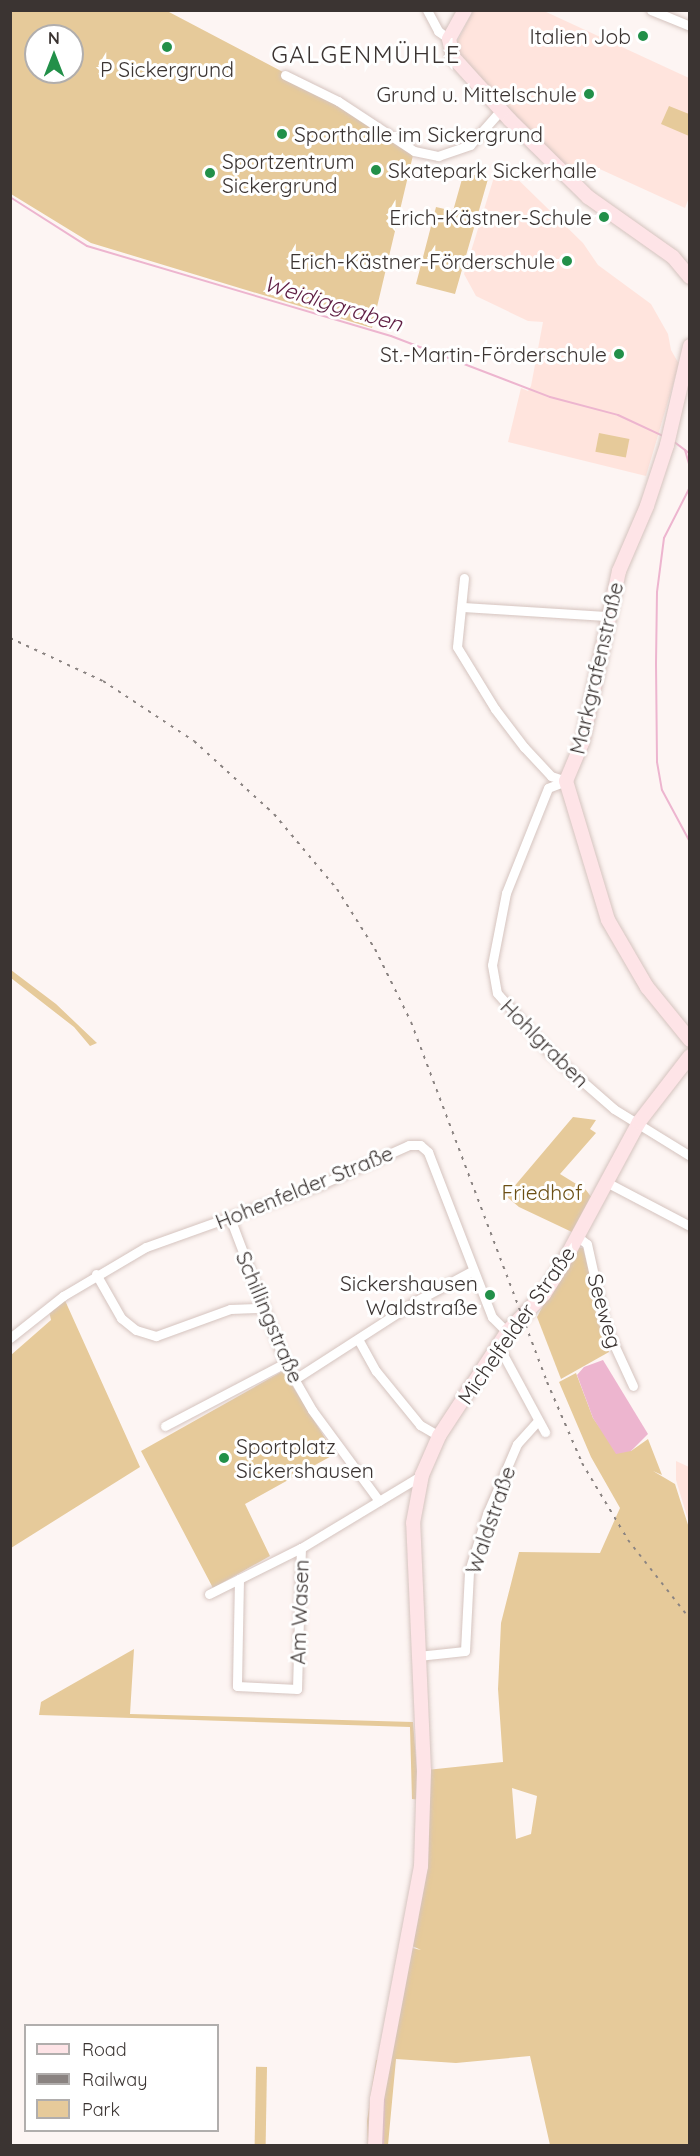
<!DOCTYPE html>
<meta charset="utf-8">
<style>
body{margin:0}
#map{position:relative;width:700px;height:2156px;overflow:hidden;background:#fdf5f3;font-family:Quicksand,sans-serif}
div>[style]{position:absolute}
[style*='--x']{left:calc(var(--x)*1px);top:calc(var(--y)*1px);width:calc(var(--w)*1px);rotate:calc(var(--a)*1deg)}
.built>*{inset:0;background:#ffe4dd}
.green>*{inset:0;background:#e6ca9a;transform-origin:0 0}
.water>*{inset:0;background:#edb5cf}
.stream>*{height:2px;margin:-1px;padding:0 1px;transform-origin:1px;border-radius:1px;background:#edb5cf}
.roads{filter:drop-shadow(0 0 2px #d5c4bf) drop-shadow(0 0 2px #d5c4bf)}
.street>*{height:9px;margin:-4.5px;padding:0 4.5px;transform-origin:4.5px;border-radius:4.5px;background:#fff}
.secondary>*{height:14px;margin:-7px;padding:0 7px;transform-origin:7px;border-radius:7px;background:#fee4e7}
.rail>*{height:2px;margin-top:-1px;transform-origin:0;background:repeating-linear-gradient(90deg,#8a8381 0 3px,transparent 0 9px)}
.dots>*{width:16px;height:16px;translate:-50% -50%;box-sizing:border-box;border:3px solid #fff;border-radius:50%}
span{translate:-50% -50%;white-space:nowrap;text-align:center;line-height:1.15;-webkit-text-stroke:6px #fff;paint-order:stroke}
.poi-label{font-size:21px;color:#3b3432}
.right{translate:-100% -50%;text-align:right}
.left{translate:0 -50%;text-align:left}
.street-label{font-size:21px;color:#3b3432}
.park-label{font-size:21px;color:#6b4f14}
.water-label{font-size:22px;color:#5f1e43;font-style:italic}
.quarter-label{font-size:24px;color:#3b3432;letter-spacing:1.5px}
.frame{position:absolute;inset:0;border:12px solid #3b3432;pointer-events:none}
.legend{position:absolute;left:24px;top:2024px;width:195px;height:108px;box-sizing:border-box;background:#fff;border:2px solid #b1aead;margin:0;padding:8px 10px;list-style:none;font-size:18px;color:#3b3432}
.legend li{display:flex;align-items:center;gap:12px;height:30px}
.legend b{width:30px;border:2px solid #b1aead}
.north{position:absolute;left:24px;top:24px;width:60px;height:60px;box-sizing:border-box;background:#fff;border:2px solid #b1aead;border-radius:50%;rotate:0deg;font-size:16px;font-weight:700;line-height:24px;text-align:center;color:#3b3432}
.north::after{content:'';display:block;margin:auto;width:21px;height:27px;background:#229049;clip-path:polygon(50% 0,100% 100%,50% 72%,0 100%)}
</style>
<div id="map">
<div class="built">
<i style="clip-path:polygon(473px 11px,544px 11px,689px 78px,690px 195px,685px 208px,591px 165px,580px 183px,504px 110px,454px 48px)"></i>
<i style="clip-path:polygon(499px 161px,583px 243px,598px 265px,651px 304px,668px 334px,671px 350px,679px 364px,646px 476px,508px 442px,521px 388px,528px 391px,531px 386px,543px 322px,528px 321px,476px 296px,464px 274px)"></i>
<i style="clip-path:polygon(676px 1461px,689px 1467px,689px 1523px,676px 1480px)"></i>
</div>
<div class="green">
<i style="clip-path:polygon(evenodd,10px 11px,169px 12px,338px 101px,414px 151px,372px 328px,91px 243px,11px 194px,10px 11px,36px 36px,72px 36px,72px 72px,36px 72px,36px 36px)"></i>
<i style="clip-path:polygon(669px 106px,689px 114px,689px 136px,661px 124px)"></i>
<i style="clip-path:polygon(464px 172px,488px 179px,455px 294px,416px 284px,436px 207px,453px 211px)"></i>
<i style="left:599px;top:433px;width:31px;height:19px;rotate:11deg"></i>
<i style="clip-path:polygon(11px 970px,56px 1004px,97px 1043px,90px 1046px,74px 1027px,11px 978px)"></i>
<i style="clip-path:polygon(573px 1117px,596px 1120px,590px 1129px,596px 1133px,560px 1174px,586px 1190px,595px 1202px,574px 1233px,519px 1207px,506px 1196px)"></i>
<i style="clip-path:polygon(574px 1248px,583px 1248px,609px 1352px,561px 1379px,537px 1317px)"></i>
<i style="clip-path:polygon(63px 1296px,140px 1467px,11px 1548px,11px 1355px,51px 1320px,48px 1307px)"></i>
<i style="clip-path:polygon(283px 1371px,335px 1454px,245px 1504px,270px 1556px,213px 1588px,141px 1451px)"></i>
<i style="clip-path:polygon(evenodd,576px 1373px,593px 1418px,603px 1432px,631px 1451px,648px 1439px,662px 1475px,653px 1471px,675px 1484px,689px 1528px,689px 2145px,550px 2145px,530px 2056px,456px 2063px,396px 2059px,388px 2145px,368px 2145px,367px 2121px,376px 2060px,384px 2059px,408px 1947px,421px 1950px,408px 1944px,423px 1800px,412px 1799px,410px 1727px,39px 1715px,41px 1702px,134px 1649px,130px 1714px,413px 1722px,417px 1771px,503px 1762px,498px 1689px,501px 1623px,519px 1552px,600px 1553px,620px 1508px,591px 1457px,559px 1382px,576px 1373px,512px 1788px,537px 1796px,531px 1834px,516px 1839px,512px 1788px)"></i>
<i style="left:267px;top:2067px;width:78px;height:11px;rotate:91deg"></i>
</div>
<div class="water">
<i style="clip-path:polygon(603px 1360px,648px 1434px,631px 1451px,616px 1454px,593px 1418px,577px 1375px,584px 1367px)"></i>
</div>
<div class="stream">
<i style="--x:10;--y:197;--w:91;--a:32.5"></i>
<i style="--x:87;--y:246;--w:317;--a:16.5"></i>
<i style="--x:391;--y:336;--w:170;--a:21"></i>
<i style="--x:550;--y:397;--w:70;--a:14.8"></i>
<i style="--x:618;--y:415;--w:50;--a:25"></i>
<i style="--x:673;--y:441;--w:21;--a:37"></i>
<i style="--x:685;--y:450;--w:19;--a:74"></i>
<i style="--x:690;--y:487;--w:57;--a:117"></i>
<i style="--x:664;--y:538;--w:54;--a:97.4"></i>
<i style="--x:657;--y:592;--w:72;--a:90.8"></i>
<i style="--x:656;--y:664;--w:98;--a:89.4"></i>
<i style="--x:657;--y:762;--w:28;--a:80"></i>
<i style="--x:662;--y:790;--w:59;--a:61.7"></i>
<i style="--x:383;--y:2146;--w:52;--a:-88.9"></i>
</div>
<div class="roads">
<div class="street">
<i style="--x:427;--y:10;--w:24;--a:62"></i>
<i style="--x:438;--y:31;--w:14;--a:36"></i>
<i style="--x:651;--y:10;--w:42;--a:22.3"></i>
<i style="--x:285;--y:75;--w:59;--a:26.1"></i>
<i style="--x:338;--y:101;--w:91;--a:33.3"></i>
<i style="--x:414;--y:151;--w:25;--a:12"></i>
<i style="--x:438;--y:156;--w:34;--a:-19"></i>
<i style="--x:470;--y:145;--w:47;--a:-48.5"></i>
<i style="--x:464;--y:578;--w:69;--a:95.8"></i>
<i style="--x:457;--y:647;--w:73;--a:58.5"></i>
<i style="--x:495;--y:709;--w:48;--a:52.7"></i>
<i style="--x:524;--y:747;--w:40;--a:47"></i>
<i style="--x:551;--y:776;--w:16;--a:18"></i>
<i style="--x:463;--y:607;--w:143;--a:3.6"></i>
<i style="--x:566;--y:781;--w:19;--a:159"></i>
<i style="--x:548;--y:788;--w:113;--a:111.8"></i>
<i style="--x:506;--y:893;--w:73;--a:101"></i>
<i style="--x:492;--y:965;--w:28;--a:80"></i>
<i style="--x:497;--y:993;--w:80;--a:48.5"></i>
<i style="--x:550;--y:1053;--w:85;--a:41.2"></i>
<i style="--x:614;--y:1109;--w:89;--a:31.7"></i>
<i style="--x:608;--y:1183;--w:93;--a:27.7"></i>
<i style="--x:230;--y:1218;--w:155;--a:69.2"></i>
<i style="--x:285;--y:1363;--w:54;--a:60.1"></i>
<i style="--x:312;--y:1410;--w:113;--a:53.6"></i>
<i style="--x:578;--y:1237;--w:11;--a:38"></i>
<i style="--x:587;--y:1244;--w:83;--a:77.5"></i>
<i style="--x:605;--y:1325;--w:67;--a:65.3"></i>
<i style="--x:96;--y:1274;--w:51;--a:60.4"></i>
<i style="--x:121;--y:1318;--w:19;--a:39"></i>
<i style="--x:136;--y:1330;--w:21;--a:17"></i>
<i style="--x:156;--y:1336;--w:79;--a:-20"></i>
<i style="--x:230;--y:1309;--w:33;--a:-2"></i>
<i style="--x:10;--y:1338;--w:68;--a:-38.4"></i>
<i style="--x:63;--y:1296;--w:96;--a:-30.6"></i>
<i style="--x:146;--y:1247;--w:187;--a:-19.7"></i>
<i style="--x:322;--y:1184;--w:95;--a:-24.1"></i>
<i style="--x:409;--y:1145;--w:11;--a:0"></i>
<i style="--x:420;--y:1145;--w:11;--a:41"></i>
<i style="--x:428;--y:1152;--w:177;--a:68.8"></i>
<i style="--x:492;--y:1317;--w:21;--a:45"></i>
<i style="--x:358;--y:1339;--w:37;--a:61"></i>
<i style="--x:376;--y:1371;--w:70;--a:50.8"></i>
<i style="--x:420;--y:1425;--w:22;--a:30"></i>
<i style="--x:498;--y:1345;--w:99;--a:61.6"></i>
<i style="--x:295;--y:1379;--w:144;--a:-32.8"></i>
<i style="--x:416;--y:1301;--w:64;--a:-28.2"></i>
<i style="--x:165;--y:1426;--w:136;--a:-27.7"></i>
<i style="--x:239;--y:1579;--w:107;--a:91.1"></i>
<i style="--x:237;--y:1686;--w:60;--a:2.9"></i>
<i style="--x:297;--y:1689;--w:141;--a:-88.4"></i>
<i style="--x:209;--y:1594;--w:103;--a:-26.6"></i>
<i style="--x:301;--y:1548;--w:141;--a:-31.1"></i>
<i style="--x:418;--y:1656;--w:47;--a:-6.1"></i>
<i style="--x:465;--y:1651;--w:80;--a:-87.1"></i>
<i style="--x:469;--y:1571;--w:60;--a:-72.5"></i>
<i style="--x:487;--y:1514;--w:76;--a:-66.8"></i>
<i style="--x:517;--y:1444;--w:31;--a:-48"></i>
</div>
<div class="secondary">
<i style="--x:465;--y:10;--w:33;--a:119"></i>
<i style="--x:449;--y:39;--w:18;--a:77"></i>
<i style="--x:453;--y:57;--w:85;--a:47.9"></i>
<i style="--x:510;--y:120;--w:110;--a:44.6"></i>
<i style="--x:588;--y:197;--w:104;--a:35.2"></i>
<i style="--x:673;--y:257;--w:26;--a:50"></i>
<i style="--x:690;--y:346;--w:102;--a:103.1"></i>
<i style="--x:667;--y:445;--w:64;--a:108.2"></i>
<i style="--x:647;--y:506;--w:71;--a:113.3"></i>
<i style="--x:619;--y:571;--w:176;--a:102.1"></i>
<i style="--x:582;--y:743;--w:41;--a:112.8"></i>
<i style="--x:566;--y:781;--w:145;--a:73.2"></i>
<i style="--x:608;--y:920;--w:78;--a:59.8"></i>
<i style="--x:647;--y:987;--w:68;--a:50.9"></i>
<i style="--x:375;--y:2146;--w:47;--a:-87.6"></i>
<i style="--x:377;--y:2099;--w:237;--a:-79.3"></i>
<i style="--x:421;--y:1866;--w:95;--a:-88.2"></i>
<i style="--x:424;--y:1771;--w:248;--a:-92.5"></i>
<i style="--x:413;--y:1523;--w:49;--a:-79.4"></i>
<i style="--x:422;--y:1475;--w:43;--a:-66.4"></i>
<i style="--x:439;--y:1436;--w:124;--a:-56.8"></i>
<i style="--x:507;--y:1332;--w:53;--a:-45.8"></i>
<i style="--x:544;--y:1294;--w:34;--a:-58"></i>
<i style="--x:562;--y:1265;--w:162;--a:-61.7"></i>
<i style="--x:639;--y:1122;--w:83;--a:-52.3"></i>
</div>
</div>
<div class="rail">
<i style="--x:10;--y:638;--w:102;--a:24.8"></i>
<i style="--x:103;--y:681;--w:109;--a:33.4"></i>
<i style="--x:194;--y:741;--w:108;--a:42.4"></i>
<i style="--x:274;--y:814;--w:98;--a:50"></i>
<i style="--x:337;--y:889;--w:71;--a:57.7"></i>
<i style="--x:375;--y:949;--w:81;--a:63.7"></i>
<i style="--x:411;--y:1022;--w:385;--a:69.3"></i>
<i style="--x:547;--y:1382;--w:88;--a:66.6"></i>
<i style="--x:582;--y:1463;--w:90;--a:59.1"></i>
<i style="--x:628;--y:1540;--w:100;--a:51.9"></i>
</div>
<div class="dots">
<i style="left:643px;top:36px;background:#229049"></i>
<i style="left:167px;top:47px;background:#229049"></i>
<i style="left:589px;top:94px;background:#229049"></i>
<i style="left:282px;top:134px;background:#229049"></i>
<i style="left:376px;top:170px;background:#229049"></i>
<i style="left:210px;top:173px;background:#229049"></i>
<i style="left:604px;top:217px;background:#229049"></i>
<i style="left:567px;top:261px;background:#229049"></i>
<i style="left:619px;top:354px;background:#229049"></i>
<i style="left:490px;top:1295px;background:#229049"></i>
<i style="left:224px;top:1458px;background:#229049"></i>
</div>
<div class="poi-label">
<span class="right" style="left:631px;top:36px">Italien Job</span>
<span style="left:167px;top:69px">P Sickergrund</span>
<span class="right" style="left:577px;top:94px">Grund u. Mittelschule</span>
<span class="left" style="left:294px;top:134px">Sporthalle im Sickergrund</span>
<span class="left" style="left:222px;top:173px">Sportzentrum<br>Sickergrund</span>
<span class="left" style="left:388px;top:170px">Skatepark Sickerhalle</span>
<span class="right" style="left:592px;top:217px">Erich-Kästner-Schule</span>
<span class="right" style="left:555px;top:261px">Erich-Kästner-Förderschule</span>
<span class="right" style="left:607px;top:354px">St.-Martin-Förderschule</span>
<span class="right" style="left:478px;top:1295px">Sickershausen<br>Waldstraße</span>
<span class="left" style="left:236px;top:1458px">Sportplatz<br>Sickershausen</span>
</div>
<div class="street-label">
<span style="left:596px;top:668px;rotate:-77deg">Markgrafenstraße</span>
<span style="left:545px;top:1043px;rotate:45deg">Hohlgraben</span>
<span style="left:304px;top:1187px;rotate:-22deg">Hohenfelder Straße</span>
<span style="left:605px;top:1311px;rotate:74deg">Seeweg</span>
<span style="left:270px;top:1317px;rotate:67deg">Schillingstraße</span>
<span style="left:516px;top:1325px;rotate:-55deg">Michelfelder Straße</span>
<span style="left:490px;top:1520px;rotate:-71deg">Waldstraße</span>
<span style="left:299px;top:1612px;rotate:-88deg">Am Wasen</span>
</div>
<div class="park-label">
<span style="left:542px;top:1192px">Friedhof</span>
</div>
<div class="water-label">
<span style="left:333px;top:304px;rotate:17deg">Weidiggraben</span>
</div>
<div class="quarter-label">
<span style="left:366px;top:55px">GALGENMÜHLE</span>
</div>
<div class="frame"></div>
<ul class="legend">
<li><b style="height:8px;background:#fee4e7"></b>Road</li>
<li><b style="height:8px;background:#8a8381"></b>Railway</li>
<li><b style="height:16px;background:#e6ca9a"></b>Park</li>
</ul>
<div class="north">N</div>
</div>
